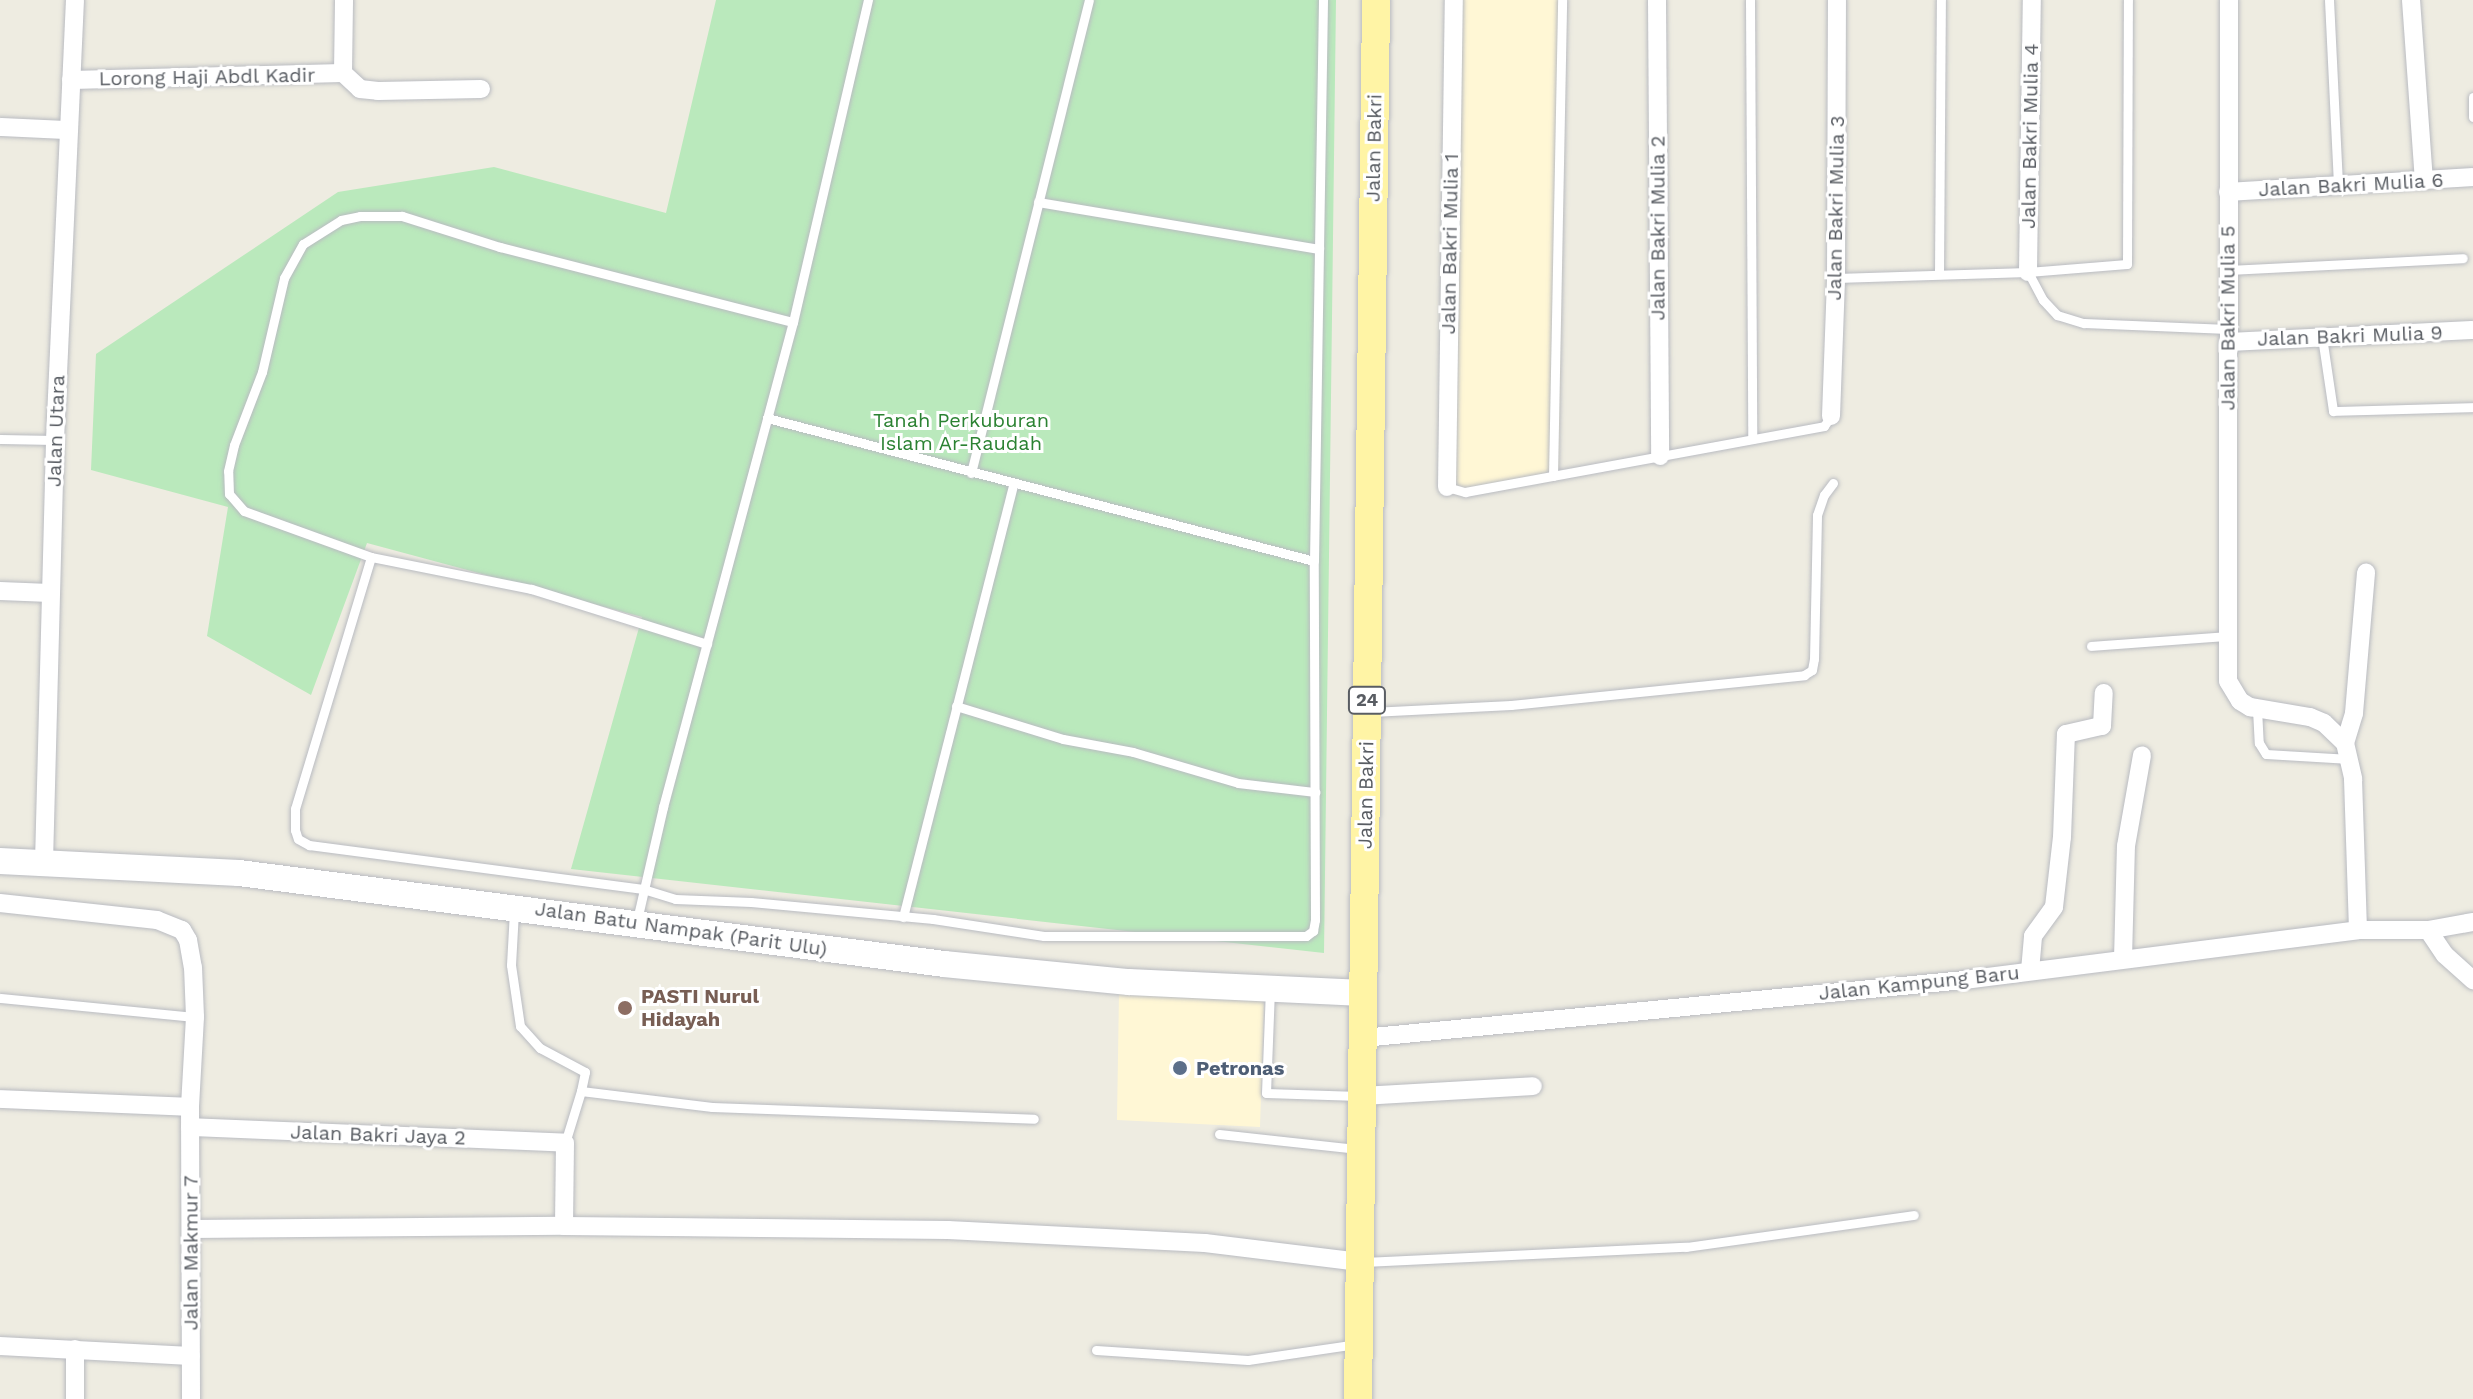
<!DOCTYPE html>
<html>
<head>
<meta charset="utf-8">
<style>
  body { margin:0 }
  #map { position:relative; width:2473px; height:1399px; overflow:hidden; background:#eeece1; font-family:"Work Sans",sans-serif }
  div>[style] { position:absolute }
  .commercial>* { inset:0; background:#fff7d5 }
  .green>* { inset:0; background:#bae9bc }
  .roads { filter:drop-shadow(0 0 2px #b9bbc1) drop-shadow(0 0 2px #b9bbc1) }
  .lane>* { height:9px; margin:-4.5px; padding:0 4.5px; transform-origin:4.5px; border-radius:4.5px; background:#fff }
  .street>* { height:18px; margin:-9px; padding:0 9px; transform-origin:9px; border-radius:9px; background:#fff }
  .secondary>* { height:26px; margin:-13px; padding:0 13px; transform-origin:13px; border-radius:13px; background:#fff }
  .primary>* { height:28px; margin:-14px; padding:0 14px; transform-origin:14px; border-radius:14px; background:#fff4a5 }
  .dots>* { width:22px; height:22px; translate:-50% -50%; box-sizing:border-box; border:4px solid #fff; border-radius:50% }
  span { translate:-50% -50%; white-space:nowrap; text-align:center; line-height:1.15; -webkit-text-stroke:6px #fff; paint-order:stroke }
  .shield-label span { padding:2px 6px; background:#fff; border:2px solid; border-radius:6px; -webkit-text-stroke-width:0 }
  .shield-label { font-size:18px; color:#595d63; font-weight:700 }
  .street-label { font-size:20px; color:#595d63 }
  .park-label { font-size:20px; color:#2b8232 }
  .education-label { font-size:20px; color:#785e54; font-weight:700 }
  .left { translate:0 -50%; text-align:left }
  .service-label { font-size:20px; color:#4e5e75; font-weight:700 }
</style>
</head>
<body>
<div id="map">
  <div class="commercial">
    <div style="clip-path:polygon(1446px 0,1567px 0,1559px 480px,1464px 497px,1438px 490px)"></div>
    <div style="clip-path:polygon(1119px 993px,1264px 1000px,1260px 1127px,1117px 1120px)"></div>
  </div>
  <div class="green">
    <div style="clip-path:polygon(716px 0,1336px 0,1324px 953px,571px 869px,642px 617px,367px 543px,311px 695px,207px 636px,228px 507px,91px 470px,96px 354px,338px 192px,494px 167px,666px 213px)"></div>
  </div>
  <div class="roads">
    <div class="lane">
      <div style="left:1750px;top:0;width:439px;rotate:89.7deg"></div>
      <div style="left:2329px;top:0;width:186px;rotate:87.2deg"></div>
      <div style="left:2473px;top:97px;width:20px;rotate:90deg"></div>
      <div style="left:1038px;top:202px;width:285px;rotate:9.5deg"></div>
      <div style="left:2228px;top:270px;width:235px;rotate:-2.9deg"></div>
      <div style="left:2028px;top:272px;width:32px;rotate:62deg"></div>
      <div style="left:2043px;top:300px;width:21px;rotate:47deg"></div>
      <div style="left:2057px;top:315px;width:28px;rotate:17deg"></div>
      <div style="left:2084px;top:323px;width:144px;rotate:2.4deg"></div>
      <div style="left:1939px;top:274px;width:274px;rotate:-89.6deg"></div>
      <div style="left:1836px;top:278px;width:192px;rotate:-1.8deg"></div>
      <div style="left:2028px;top:272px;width:99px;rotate:-4.6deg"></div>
      <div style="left:2127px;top:264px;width:264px;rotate:-89.8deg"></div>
      <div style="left:2322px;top:337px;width:75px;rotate:81.5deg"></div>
      <div style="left:2333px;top:411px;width:140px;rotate:-1.6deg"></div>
      <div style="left:767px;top:418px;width:565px;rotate:14.65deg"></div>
      <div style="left:0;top:439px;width:55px;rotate:1deg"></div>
      <div style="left:971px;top:473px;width:487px;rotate:-76deg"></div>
      <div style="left:1553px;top:476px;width:476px;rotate:-88.9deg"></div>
      <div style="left:1447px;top:487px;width:19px;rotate:16deg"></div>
      <div style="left:1465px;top:492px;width:365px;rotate:-10.4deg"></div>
      <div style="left:1824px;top:426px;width:12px;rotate:-55deg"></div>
      <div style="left:371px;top:557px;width:263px;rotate:106.8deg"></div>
      <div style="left:295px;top:809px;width:21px;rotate:90deg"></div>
      <div style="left:295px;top:830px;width:9px;rotate:72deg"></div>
      <div style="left:298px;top:839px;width:13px;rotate:29deg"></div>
      <div style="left:309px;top:845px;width:337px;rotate:7.5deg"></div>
      <div style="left:643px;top:889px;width:34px;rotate:17deg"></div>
      <div style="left:675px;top:899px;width:76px;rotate:2.3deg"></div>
      <div style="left:751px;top:902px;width:183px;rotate:5.3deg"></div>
      <div style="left:933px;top:919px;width:112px;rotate:8.7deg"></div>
      <div style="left:1044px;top:936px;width:262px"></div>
      <div style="left:1306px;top:936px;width:9px;rotate:-36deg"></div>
      <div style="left:1313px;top:931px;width:11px;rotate:-80deg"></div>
      <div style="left:1315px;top:920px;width:359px;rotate:-90.2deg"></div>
      <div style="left:1314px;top:561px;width:561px;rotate:-89.08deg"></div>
      <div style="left:707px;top:644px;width:184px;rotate:-162.6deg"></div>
      <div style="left:531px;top:589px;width:163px;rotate:-168.7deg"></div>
      <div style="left:371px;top:557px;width:135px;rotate:-160.1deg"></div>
      <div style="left:244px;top:511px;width:23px;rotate:-131deg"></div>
      <div style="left:229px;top:494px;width:23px;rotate:-92deg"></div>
      <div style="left:228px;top:471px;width:27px;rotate:-77deg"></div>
      <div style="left:234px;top:445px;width:78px;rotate:-69deg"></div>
      <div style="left:262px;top:372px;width:97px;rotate:-76.8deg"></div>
      <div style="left:284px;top:278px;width:39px;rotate:-61deg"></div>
      <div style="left:303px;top:244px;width:45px;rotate:-32.3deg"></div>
      <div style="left:341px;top:220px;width:19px;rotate:-12deg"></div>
      <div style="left:360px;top:216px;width:42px"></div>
      <div style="left:402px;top:216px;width:103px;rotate:17.6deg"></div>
      <div style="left:500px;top:247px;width:302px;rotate:14.4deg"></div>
      <div style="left:2091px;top:646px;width:137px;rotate:-4.2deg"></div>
      <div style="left:956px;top:706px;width:112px;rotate:17.1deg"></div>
      <div style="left:1063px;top:739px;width:71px;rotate:10.5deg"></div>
      <div style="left:1133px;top:752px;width:109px;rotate:16.4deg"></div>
      <div style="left:1238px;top:783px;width:78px;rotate:6.7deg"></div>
      <div style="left:2257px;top:709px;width:34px;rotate:87deg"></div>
      <div style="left:2259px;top:743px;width:13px;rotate:58deg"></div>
      <div style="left:2266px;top:754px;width:84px;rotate:3.4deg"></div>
      <div style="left:1371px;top:712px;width:140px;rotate:-2.9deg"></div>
      <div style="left:1511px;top:705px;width:295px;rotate:-5.8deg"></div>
      <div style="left:1804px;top:675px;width:9px;rotate:-32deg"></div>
      <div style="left:1812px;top:670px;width:11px;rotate:-80deg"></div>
      <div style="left:1814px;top:659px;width:144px;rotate:-88.8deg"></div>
      <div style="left:1817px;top:515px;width:21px;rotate:-71deg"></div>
      <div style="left:1824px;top:495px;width:15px;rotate:-53deg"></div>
      <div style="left:514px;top:911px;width:54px;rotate:93.2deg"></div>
      <div style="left:511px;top:965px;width:62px;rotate:81.6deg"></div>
      <div style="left:520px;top:1026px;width:30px;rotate:48deg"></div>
      <div style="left:540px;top:1048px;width:51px;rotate:28.1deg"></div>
      <div style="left:585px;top:1072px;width:19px;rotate:102deg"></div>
      <div style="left:903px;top:917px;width:447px;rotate:-75.7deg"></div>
      <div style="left:637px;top:920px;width:116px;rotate:-77deg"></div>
      <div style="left:663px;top:807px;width:502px;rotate:-75deg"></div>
      <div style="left:793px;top:322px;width:331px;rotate:-76.9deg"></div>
      <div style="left:1270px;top:989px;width:104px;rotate:92.2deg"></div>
      <div style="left:1266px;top:1093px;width:93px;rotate:1.8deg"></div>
      <div style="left:0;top:998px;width:196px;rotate:5.6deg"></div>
      <div style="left:1219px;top:1134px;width:140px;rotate:6.2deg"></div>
      <div style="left:565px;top:1143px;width:54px;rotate:-72.9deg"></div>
      <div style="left:581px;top:1091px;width:132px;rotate:7deg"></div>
      <div style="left:712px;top:1107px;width:322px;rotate:2.1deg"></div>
      <div style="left:1363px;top:1262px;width:323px;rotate:-2.7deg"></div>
      <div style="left:1686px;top:1247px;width:230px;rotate:-8deg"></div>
      <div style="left:1096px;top:1350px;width:152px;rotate:3.8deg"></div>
      <div style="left:1248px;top:1360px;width:109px;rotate:-8.4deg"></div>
    </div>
    <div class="street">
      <div style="left:1657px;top:0;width:456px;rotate:89.6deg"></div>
      <div style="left:2229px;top:0;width:681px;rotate:90.08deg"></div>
      <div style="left:2228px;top:681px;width:23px;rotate:59deg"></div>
      <div style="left:2240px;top:701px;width:12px;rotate:31deg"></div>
      <div style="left:2250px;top:707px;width:61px;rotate:9.5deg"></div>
      <div style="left:2310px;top:717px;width:15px;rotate:23deg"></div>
      <div style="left:2324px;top:723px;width:29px;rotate:44deg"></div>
      <div style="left:2345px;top:743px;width:37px;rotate:77deg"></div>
      <div style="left:2353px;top:779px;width:151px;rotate:88.1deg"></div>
      <div style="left:2411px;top:0;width:181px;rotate:85.9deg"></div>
      <div style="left:343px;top:73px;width:23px;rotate:43deg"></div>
      <div style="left:360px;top:89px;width:18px;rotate:6deg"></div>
      <div style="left:378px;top:91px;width:103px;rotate:-1.1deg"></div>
      <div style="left:343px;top:73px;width:73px;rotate:-89.2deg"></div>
      <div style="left:71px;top:80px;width:272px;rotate:-1.5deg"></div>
      <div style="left:0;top:127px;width:67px;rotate:2.6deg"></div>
      <div style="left:2228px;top:192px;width:245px;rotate:-3.5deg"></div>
      <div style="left:2028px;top:272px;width:272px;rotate:-89.2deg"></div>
      <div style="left:2228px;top:342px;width:245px;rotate:-2.8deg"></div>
      <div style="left:1831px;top:416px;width:138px;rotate:-87.9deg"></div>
      <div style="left:1836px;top:278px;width:278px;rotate:-89.8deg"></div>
      <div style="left:1447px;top:487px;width:487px;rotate:-89.2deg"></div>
      <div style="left:0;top:591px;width:50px;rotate:2.3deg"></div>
      <div style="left:2345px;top:743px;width:31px;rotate:-73deg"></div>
      <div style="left:2354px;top:713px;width:141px;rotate:-85.1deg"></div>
      <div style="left:44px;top:862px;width:422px;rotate:-88.5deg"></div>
      <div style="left:55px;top:440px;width:440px;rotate:-87.4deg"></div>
      <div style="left:0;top:903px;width:158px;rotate:6.2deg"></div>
      <div style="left:157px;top:920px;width:27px;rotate:22deg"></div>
      <div style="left:182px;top:930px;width:12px;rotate:59deg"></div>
      <div style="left:188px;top:940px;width:27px;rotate:80deg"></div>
      <div style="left:193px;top:967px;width:50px;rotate:87.7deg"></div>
      <div style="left:195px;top:1017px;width:90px;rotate:93.2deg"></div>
      <div style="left:190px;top:1107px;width:292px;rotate:89.8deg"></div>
      <div style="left:2428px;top:930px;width:30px;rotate:56deg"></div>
      <div style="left:2445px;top:955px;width:38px;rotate:42deg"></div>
      <div style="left:2123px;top:959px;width:113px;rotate:-88.5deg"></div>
      <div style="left:2126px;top:846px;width:92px;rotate:-80deg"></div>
      <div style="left:2030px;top:971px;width:35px;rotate:-85deg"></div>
      <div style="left:2033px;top:936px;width:36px;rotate:-54deg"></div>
      <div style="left:2054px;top:907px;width:70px;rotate:-83.5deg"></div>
      <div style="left:2062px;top:837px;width:103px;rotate:-87.8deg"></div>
      <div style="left:2066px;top:734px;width:37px;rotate:-13deg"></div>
      <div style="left:2102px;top:726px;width:33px;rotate:-87deg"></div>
      <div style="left:1363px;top:1038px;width:604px;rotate:-5.51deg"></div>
      <div style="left:1964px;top:980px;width:397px;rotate:-7.2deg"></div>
      <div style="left:2358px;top:930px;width:70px"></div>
      <div style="left:2428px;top:930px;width:46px;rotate:-10.1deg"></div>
      <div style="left:1362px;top:1096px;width:171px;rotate:-3.3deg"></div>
      <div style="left:0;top:1099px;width:190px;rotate:2.4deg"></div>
      <div style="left:190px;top:1127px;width:375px;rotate:2.4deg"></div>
      <div style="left:565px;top:1143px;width:83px;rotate:90.7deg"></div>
      <div style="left:191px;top:1229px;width:373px;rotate:-0.5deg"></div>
      <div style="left:564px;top:1226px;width:384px;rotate:0.6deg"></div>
      <div style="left:948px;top:1230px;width:257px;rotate:2.9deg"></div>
      <div style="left:1205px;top:1243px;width:156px;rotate:7deg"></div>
      <div style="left:0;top:1346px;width:191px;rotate:3deg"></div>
      <div style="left:75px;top:1399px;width:50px;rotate:-90deg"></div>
    </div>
    <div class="secondary">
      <div style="left:0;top:861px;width:239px;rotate:2.9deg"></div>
      <div style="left:239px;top:873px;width:711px;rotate:7.35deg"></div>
      <div style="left:944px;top:964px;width:186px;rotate:5.6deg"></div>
      <div style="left:1129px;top:982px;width:234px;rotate:2.7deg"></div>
    </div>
    <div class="primary">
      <div style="left:1358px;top:1399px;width:1399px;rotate:-89.26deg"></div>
    </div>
  </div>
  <div class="dots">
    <div style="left:625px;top:1008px;background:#8d6e63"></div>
    <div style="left:1180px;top:1068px;background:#5c6f8a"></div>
  </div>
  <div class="shield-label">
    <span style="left:1367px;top:700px">24</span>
  </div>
  <div class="street-label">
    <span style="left:207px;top:77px;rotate:-1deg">Lorong Haji Abdl Kadir</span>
    <span style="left:2030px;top:136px;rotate:-89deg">Jalan Bakri Mulia 4</span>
    <span style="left:1374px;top:148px;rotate:-89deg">Jalan Bakri</span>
    <span style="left:2351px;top:185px;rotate:-3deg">Jalan Bakri Mulia 6</span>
    <span style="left:1836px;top:208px;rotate:-89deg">Jalan Bakri Mulia 3</span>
    <span style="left:1658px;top:228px;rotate:-90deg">Jalan Bakri Mulia 2</span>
    <span style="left:1450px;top:244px;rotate:-89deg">Jalan Bakri Mulia 1</span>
    <span style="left:2228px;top:318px;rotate:-90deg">Jalan Bakri Mulia 5</span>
    <span style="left:2350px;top:336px;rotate:-2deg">Jalan Bakri Mulia 9</span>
    <span style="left:56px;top:431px;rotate:-88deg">Jalan Utara</span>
    <span style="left:1366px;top:795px;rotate:-89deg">Jalan Bakri</span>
    <span style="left:681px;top:929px;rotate:8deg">Jalan Batu Nampak (Parit Ulu)</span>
    <span style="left:1919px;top:983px;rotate:-6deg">Jalan Kampung Baru</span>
    <span style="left:378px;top:1135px;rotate:2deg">Jalan Bakri Jaya 2</span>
    <span style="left:191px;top:1253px;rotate:-90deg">Jalan Makmur 7</span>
  </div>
  <div class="park-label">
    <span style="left:961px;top:432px">Tanah Perkuburan<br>Islam Ar-Raudah</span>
  </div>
  <div class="education-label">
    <span class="left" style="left:641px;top:1008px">PASTI Nurul<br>Hidayah</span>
  </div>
  <div class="service-label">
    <span class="left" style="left:1196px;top:1068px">Petronas</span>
  </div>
</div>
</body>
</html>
